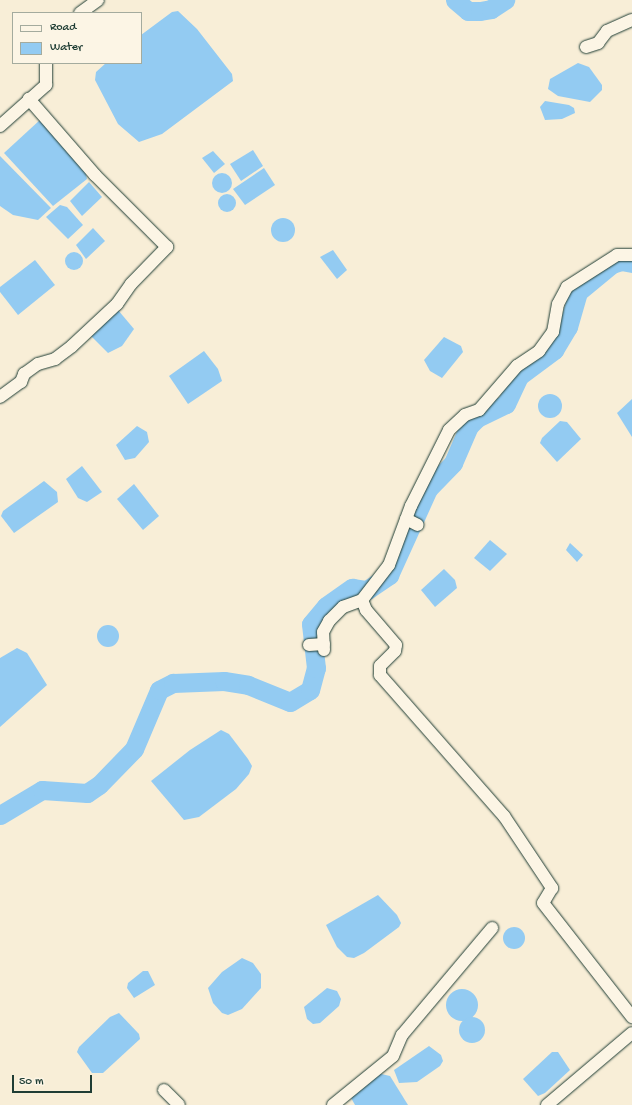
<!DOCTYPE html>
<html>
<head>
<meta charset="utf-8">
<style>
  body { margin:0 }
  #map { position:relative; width:632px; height:1105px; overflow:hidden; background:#f8eed7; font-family:"Gochi Hand",sans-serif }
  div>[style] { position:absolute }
  .water>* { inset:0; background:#93cbf2 }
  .round { border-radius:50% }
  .river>* { height:19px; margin:-9.5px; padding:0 9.5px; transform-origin:9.5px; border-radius:9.5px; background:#93cbf2 }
  .roads { filter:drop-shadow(0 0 1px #1f3d34) drop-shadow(0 0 1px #1f3d34) }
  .minor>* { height:12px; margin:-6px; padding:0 6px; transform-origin:6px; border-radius:6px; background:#fcf5e5 }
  span { translate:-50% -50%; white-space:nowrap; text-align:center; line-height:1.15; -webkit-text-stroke:4px #fcf5e5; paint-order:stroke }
  .legend { position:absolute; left:12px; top:12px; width:130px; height:52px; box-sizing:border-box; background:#fcf5e5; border:1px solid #a4ab9e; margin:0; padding:5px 7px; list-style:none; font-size:12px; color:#1f3d34 }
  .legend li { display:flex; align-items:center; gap:8px; height:20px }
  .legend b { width:20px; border:1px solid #a4ab9e }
  .scale { position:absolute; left:12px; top:1075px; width:80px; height:18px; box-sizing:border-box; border:2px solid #1f3d34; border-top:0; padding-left:5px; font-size:12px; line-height:14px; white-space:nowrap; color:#1f3d34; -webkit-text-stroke:3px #fcf5e5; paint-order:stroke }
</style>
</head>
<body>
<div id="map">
  <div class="water">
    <div style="clip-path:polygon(178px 11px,197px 29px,232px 74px,233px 81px,162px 134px,139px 142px,118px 124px,95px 80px,96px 72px,106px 63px,141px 63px,141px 35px,172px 12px)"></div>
    <div style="clip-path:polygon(578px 63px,589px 67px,602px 85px,602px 90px,590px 102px,558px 96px,548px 89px,550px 79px)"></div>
    <div style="clip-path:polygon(545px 101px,569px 105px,574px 108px,575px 113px,562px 119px,545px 120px,540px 107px)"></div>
    <div style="clip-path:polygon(41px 119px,85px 170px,87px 179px,53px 206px,4px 153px)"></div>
    <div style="clip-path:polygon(253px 150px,263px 166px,241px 181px,230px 164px)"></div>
    <div style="clip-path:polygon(213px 151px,225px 164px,214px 173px,202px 158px)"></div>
    <div style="clip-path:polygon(0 156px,51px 208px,38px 220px,13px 215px,0 206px)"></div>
    <div style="clip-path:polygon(264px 168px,275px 185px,245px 205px,233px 189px)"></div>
    <div class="round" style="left:212px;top:173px;width:20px;height:20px"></div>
    <div style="clip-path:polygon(89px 182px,102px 197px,82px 216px,70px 201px)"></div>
    <div class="round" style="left:218px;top:194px;width:18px;height:18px"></div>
    <div style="clip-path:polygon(60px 205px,67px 207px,83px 225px,68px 239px,46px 217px)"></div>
    <div class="round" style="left:271px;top:218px;width:24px;height:24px"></div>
    <div style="clip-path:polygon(93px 228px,105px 241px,86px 259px,76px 245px)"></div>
    <div style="clip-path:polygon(333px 250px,347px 270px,337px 279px,320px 257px)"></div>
    <div class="round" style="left:65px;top:252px;width:18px;height:18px"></div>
    <div style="clip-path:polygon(35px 260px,55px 285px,18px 315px,0 292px,0 287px)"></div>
    <div style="clip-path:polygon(118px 310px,134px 329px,122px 346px,108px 353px,91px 336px)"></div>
    <div style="clip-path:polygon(444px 337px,461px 346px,463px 352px,442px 378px,430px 371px,424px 360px)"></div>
    <div style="clip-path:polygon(204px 351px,218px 369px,222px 381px,188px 404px,169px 376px)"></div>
    <div class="round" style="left:538px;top:394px;width:24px;height:24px"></div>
    <div style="clip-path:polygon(632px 399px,632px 437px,617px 413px)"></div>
    <div style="clip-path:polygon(560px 421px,567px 422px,581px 439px,557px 462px,540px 443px,542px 438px)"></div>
    <div style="clip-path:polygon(137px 426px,147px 432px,149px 442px,135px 458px,125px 460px,116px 445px)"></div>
    <div style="clip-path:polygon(82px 466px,102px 492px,87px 502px,78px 498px,66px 479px)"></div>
    <div style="clip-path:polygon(44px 481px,57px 492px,58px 502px,14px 533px,1px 516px,3px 511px)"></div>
    <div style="clip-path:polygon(134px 484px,159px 516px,143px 530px,117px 499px)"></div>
    <div style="clip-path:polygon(490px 540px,507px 554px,490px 571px,474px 558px)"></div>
    <div style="clip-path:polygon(570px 543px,583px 555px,577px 562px,566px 550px)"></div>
    <div style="clip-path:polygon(444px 569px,455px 580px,457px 588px,435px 607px,421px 590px)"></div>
    <div class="round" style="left:97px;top:625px;width:22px;height:22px"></div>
    <div style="clip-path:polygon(17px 648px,27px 653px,47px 685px,0 727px,0 658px)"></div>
    <div style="clip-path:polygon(221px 730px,229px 734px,248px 759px,252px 766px,249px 774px,236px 789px,199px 817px,184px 820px,151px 781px,190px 750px)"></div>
    <div style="clip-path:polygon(378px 895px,397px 915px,401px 923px,399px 927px,364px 953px,354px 958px,347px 957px,337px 947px,326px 925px)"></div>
    <div class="round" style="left:503px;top:927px;width:22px;height:22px"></div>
    <div style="clip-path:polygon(242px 958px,253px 963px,261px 974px,261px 988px,242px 1009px,228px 1015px,222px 1013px,213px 1003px,208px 988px,222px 972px)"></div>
    <div style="clip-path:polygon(143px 971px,148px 971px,155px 985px,134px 998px,127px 988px,128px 983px)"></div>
    <div style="clip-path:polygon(327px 988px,337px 991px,341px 999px,339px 1006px,320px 1023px,313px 1024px,307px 1019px,304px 1007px)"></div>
    <div class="round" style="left:446px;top:989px;width:32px;height:32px"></div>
    <div style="clip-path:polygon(119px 1013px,139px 1034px,140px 1039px,103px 1073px,92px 1073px,77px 1052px,79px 1047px,110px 1017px)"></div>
    <div class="round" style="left:459px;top:1017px;width:26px;height:26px"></div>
    <div style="clip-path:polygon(429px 1046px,441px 1055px,443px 1061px,440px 1066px,417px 1082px,399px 1083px,394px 1070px)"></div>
    <div style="clip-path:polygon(552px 1052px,558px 1052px,570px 1070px,545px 1093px,538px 1096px,523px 1079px)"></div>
    <div style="clip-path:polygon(377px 1073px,390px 1076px,408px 1105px,355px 1105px,350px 1096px)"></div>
  </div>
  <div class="river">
    <div style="left:455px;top:0;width:17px;rotate:40deg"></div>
    <div style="left:468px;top:11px;width:12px"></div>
    <div style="left:480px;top:11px;width:11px;rotate:-10deg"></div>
    <div style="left:491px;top:9px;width:17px;rotate:-33deg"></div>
    <div style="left:0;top:815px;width:49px;rotate:-30.8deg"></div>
    <div style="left:42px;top:790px;width:45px;rotate:3.8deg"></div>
    <div style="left:87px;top:793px;width:14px;rotate:-34deg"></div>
    <div style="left:99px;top:785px;width:50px;rotate:-45.8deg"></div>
    <div style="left:134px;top:749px;width:64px;rotate:-67deg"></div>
    <div style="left:159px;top:690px;width:16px;rotate:-27deg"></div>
    <div style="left:173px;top:683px;width:51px;rotate:-2.2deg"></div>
    <div style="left:224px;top:681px;width:24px;rotate:9deg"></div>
    <div style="left:248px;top:685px;width:45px;rotate:22deg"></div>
    <div style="left:290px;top:702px;width:23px;rotate:-31deg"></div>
    <div style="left:310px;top:690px;width:23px;rotate:-75deg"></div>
    <div style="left:316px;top:668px;width:44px;rotate:-96.5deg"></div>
    <div style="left:311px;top:624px;width:23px;rotate:-50deg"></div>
    <div style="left:326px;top:606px;width:32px;rotate:-35deg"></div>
    <div style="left:352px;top:588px;width:15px;rotate:8deg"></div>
    <div style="left:367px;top:590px;width:27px;rotate:-34deg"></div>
    <div style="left:389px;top:575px;width:94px;rotate:-65.6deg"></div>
    <div style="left:428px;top:489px;width:36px;rotate:-46deg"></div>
    <div style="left:453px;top:463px;width:40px;rotate:-66.6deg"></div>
    <div style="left:469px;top:426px;width:11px;rotate:-45deg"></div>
    <div style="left:477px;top:418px;width:32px;rotate:-26deg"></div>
    <div style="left:506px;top:404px;width:31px;rotate:-65deg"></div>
    <div style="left:519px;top:376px;width:44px;rotate:-36.6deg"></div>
    <div style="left:554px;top:350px;width:27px;rotate:-59deg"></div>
    <div style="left:568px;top:327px;width:36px;rotate:-74deg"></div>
    <div style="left:578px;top:292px;width:44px;rotate:-39.5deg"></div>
    <div style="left:612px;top:264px;width:9px;rotate:-18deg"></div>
    <div style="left:621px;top:261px;width:11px;rotate:10deg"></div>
  </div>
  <div class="roads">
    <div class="minor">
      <div style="left:80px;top:13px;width:22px;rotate:-36deg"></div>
      <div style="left:586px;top:47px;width:13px;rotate:-18deg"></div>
      <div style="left:598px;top:43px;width:15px;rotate:-53deg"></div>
      <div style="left:607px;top:31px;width:27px;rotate:-24deg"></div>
      <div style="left:0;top:126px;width:62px;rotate:-41.7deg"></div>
      <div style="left:46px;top:85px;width:22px;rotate:-90deg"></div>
      <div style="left:0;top:397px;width:26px;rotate:-36deg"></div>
      <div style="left:21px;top:382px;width:9px;rotate:-69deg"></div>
      <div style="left:24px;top:374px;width:17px;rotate:-36deg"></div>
      <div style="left:38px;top:364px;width:18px;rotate:-16deg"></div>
      <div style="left:55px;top:359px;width:21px;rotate:-37deg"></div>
      <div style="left:72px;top:346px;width:62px;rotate:-43deg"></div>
      <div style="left:117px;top:304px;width:24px;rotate:-55deg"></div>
      <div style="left:131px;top:284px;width:52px;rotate:-45.8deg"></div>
      <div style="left:167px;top:247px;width:102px;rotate:-135deg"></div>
      <div style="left:95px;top:175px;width:101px;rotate:-131deg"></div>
      <div style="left:406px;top:519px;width:13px;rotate:27deg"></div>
      <div style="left:362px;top:600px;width:11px;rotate:68deg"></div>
      <div style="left:366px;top:610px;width:46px;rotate:49.4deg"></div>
      <div style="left:396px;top:645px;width:6px;rotate:99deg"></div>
      <div style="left:395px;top:651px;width:21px;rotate:135deg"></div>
      <div style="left:380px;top:666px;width:9px;rotate:90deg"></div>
      <div style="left:380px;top:675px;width:188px;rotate:48.7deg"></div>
      <div style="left:504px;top:816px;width:87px;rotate:56.3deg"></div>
      <div style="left:552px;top:888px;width:17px;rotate:121deg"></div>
      <div style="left:543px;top:903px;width:145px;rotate:52deg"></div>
      <div style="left:362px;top:600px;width:44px;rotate:-52.4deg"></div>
      <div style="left:389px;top:565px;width:63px;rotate:-69.6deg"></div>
      <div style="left:411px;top:506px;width:85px;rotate:-63.4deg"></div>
      <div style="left:449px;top:430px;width:22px;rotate:-43deg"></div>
      <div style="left:465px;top:415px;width:15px;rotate:-20deg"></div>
      <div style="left:479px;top:410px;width:58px;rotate:-49.2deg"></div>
      <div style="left:517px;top:366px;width:27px;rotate:-34deg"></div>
      <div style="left:539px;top:351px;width:24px;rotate:-54deg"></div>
      <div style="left:553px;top:332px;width:28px;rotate:-80deg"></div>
      <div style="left:558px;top:304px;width:19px;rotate:-62deg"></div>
      <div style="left:567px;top:287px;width:59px;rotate:-32.6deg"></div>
      <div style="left:617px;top:255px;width:15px"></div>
      <div style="left:309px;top:645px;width:15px;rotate:-4deg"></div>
      <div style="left:324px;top:650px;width:18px;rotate:-93deg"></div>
      <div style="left:323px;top:632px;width:13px;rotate:-61deg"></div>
      <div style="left:329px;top:621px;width:20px;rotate:-45deg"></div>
      <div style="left:343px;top:607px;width:20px;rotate:-20deg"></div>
      <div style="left:164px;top:1090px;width:21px;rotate:45deg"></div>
      <div style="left:333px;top:1105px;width:77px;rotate:-39.2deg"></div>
      <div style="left:393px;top:1056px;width:23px;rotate:-67deg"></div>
      <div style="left:402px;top:1035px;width:140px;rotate:-49.9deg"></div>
      <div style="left:547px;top:1105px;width:111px;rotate:-40.3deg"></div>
    </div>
  </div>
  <ul class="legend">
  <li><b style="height:5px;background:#fcf5e5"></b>Road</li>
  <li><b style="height:11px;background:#93cbf2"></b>Water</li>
  </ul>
  <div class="scale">50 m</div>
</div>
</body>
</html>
